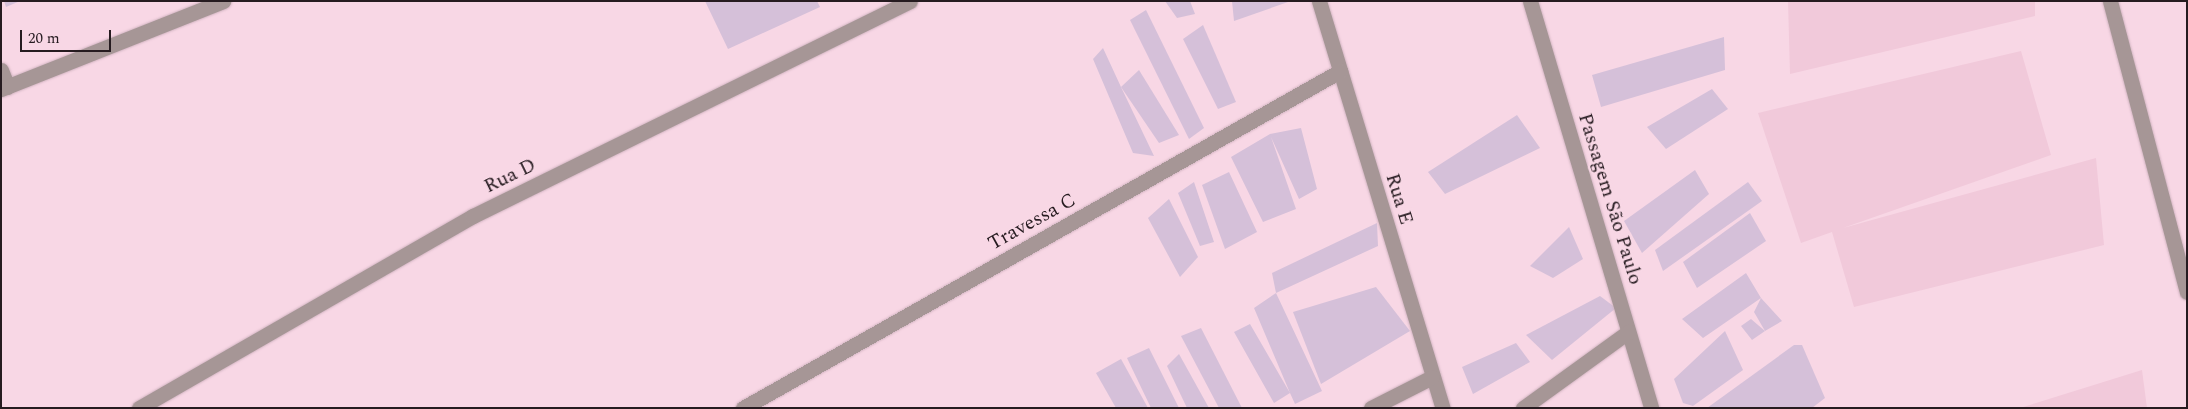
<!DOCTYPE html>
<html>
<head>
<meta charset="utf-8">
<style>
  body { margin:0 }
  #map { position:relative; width:2188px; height:409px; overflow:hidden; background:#f8d7e5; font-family:Spectral,serif }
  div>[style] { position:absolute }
  .built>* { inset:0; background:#f1c9da }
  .building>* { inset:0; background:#d5c0d9 }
  .roads { filter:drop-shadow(0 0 1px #d2b5c2) drop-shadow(0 0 1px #d2b5c2) }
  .minor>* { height:15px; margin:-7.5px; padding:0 7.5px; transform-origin:7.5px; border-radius:7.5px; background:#a69696 }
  span { translate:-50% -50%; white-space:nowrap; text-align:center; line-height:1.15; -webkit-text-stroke:4.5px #f8d7e5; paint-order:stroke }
  .street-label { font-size:20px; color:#261b20 }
  .frame { position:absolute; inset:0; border:2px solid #261b20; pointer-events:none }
  .scale { position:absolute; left:20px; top:30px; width:91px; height:22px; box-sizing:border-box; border:2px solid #261b20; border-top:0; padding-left:6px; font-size:15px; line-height:18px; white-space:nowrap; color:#261b20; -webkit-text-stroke:4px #f8d7e5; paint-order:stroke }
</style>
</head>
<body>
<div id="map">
  <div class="built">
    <div style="clip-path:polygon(1788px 1px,2035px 1px,2035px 16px,1790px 74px)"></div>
    <div style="clip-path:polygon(2021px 51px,2051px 155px,1843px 228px,2096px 158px,2104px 245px,1854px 307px,1832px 232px,1801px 243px,1758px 113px)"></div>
    <div style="clip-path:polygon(2142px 370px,2147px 408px,2020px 408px)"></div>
  </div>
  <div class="building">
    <div style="clip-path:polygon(4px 1px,20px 1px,6px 7px)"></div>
    <div style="clip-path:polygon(705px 1px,817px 1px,820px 7px,728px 49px)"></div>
    <div style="clip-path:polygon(1165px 1px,1190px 1px,1195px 14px,1177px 18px)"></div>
    <div style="clip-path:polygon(1232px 1px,1288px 1px,1288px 2px,1234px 21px)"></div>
    <div style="clip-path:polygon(1146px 10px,1204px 128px,1189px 139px,1130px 20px)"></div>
    <div style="clip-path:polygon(1203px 25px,1236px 102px,1218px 109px,1183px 39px)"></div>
    <div style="clip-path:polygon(1724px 37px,1725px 70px,1601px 107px,1592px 75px)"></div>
    <div style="clip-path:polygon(1103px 48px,1121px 87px,1154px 156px,1133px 153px,1093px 59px)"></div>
    <div style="clip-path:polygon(1139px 70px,1179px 135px,1159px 143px,1121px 87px)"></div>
    <div style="clip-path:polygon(1712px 89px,1728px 109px,1666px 149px,1647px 127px)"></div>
    <div style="clip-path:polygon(1517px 115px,1540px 148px,1445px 194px,1428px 172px)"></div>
    <div style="clip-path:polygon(1301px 128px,1317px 189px,1299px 199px,1271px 137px,1296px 209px,1263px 222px,1231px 157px,1270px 134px)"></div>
    <div style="clip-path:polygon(1695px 170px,1709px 194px,1642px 253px,1624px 221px)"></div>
    <div style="clip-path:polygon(1229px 172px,1257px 232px,1225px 249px,1202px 185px)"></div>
    <div style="clip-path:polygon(1194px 182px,1214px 242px,1200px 246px,1178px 193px)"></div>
    <div style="clip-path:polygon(1748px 182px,1762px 201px,1663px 271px,1655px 250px)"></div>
    <div style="clip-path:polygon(1169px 199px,1198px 257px,1180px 277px,1148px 218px)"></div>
    <div style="clip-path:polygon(1750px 213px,1766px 241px,1697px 288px,1683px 262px)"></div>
    <div style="clip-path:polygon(1377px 223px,1378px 246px,1276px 293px,1322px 391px,1295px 404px,1290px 393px,1274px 403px,1234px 332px,1250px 324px,1290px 393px,1254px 308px,1276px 293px,1272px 273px)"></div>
    <div style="clip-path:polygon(1569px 227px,1583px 259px,1553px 278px,1530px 266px)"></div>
    <div style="clip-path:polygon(1746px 273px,1761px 298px,1782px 321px,1765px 331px,1754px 312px,1761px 298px,1703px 338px,1682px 319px)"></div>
    <div style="clip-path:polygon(1376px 287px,1410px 331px,1321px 384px,1293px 312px)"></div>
    <div style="clip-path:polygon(1600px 296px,1616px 308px,1552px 360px,1526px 335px)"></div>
    <div style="clip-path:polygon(1751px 319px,1765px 331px,1752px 340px,1741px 326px)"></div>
    <div style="clip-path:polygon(1201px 328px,1242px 408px,1219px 408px,1181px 336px)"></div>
    <div style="clip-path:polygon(1725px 331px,1743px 370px,1693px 406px,1683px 403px,1674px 379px)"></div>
    <div style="clip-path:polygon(1516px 343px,1530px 362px,1473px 394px,1462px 367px)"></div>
    <div style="clip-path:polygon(1794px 345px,1802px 345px,1825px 398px,1812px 408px,1707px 408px)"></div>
    <div style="clip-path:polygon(1149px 348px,1179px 408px,1151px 408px,1127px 358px)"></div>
    <div style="clip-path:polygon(1179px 354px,1209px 408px,1187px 408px,1167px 366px)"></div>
    <div style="clip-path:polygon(1121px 359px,1148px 408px,1116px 408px,1096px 373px)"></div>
  </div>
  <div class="roads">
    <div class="minor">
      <div style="left:1319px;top:1px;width:425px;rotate:73.1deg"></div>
      <div style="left:1530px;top:1px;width:425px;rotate:73.4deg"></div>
      <div style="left:2110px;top:1px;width:301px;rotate:75.2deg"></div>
      <div style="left:1px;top:70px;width:18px;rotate:68deg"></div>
      <div style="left:1px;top:89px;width:239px;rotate:-21.6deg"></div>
      <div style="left:139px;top:408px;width:385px;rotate:-29.9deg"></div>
      <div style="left:473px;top:216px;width:487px;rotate:-26.2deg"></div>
      <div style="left:743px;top:408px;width:686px;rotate:-29.44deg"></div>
      <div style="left:1371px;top:408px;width:68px;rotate:-26.9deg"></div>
      <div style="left:1523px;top:408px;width:130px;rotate:-35.9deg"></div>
    </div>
  </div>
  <div class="street-label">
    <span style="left:510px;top:176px;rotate:-26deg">Rua D</span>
    <span style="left:1399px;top:199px;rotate:73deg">Rua E</span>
    <span style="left:1610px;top:199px;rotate:73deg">Passagem São Paulo</span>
    <span style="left:1032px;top:222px;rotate:-29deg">Travessa C</span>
  </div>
  <div class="frame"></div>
  <div class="scale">20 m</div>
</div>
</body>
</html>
